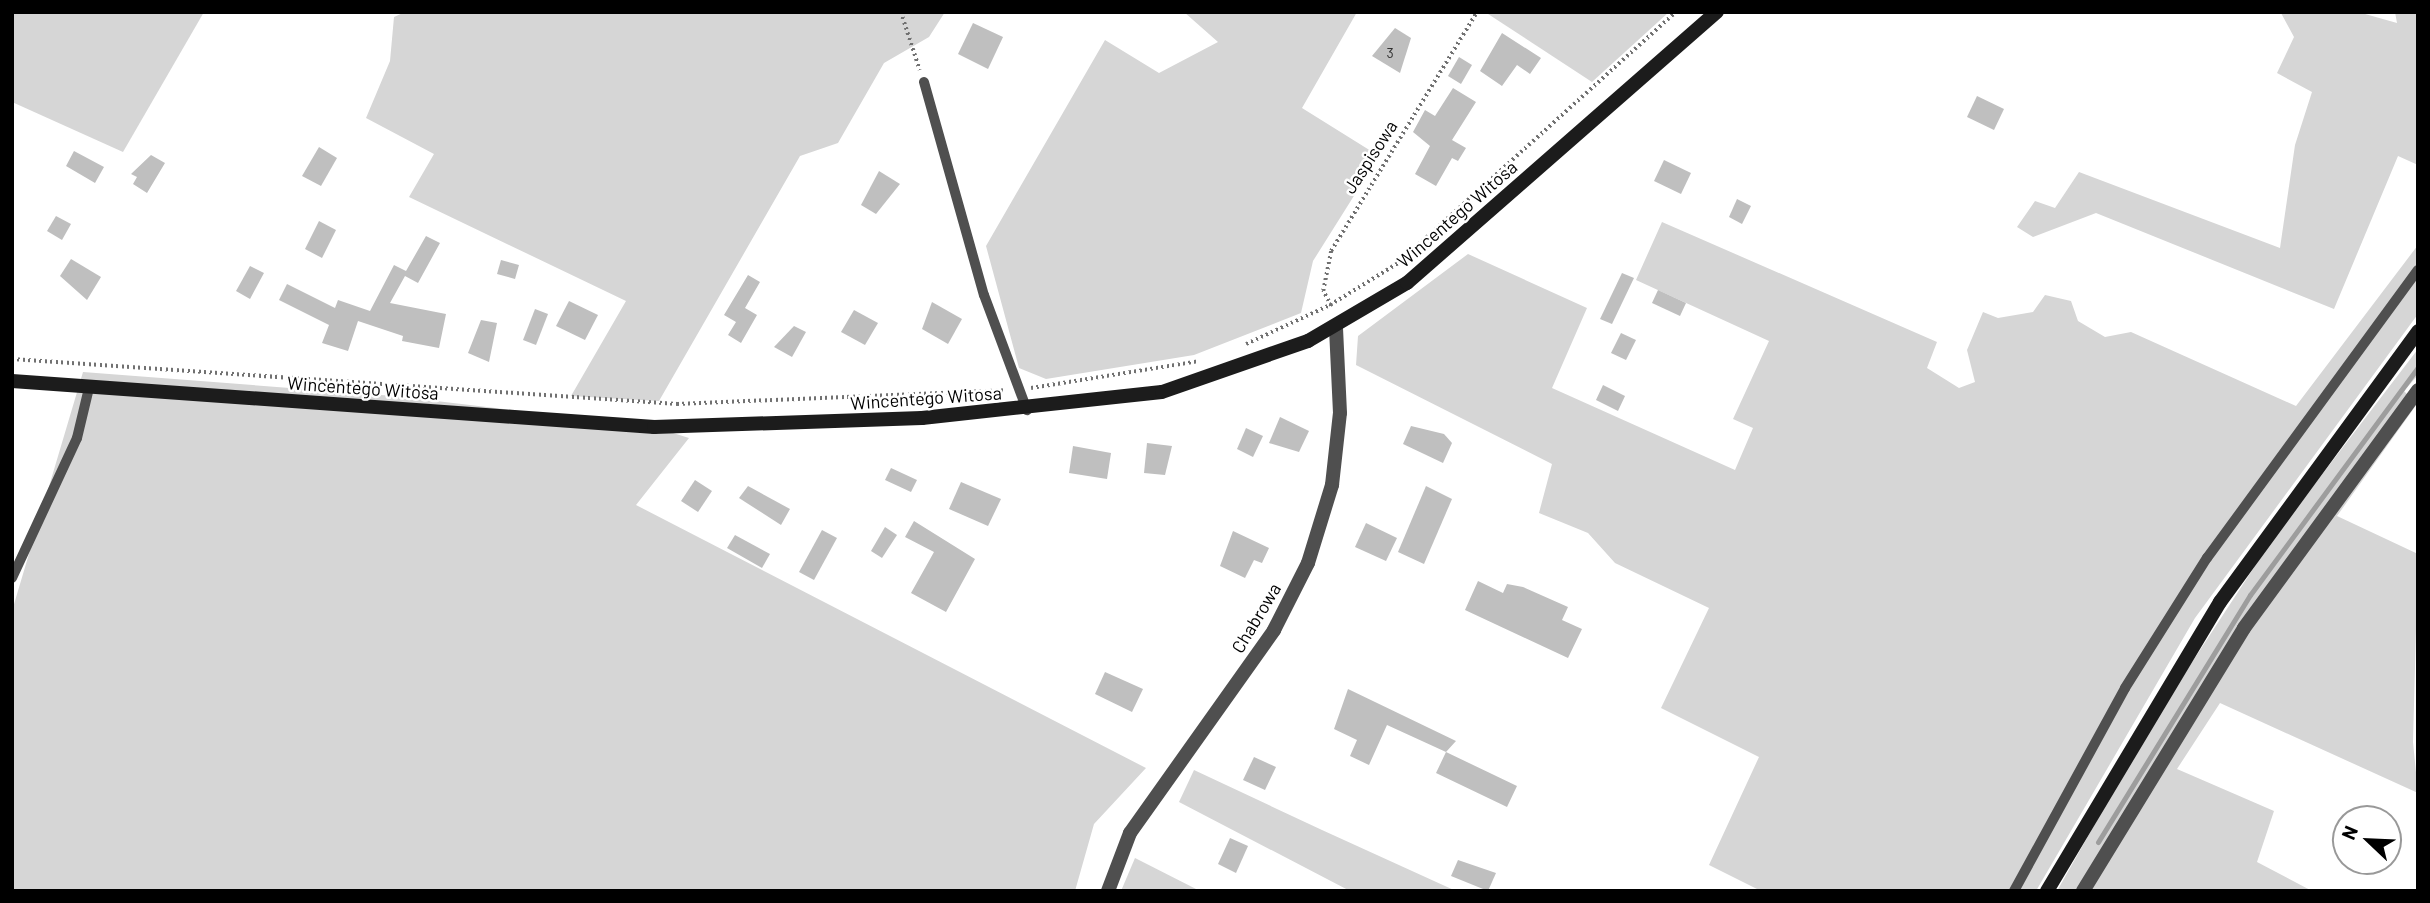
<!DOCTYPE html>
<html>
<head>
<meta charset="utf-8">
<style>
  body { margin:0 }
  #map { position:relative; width:2430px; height:903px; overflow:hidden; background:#fff; font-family:Barlow,sans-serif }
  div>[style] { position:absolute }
  .green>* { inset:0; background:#d6d6d6 }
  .stream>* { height:5px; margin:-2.5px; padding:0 2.5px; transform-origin:2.5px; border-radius:2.5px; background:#9d9d9d }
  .building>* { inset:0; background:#bfbfbf }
  .path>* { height:3.5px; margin-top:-1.75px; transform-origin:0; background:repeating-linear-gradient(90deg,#717171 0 2px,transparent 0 5.5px) }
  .lane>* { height:10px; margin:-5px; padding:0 5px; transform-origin:5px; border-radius:5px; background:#4f4f4f }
  .street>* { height:14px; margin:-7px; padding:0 7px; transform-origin:7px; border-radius:7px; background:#4f4f4f }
  .secondary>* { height:14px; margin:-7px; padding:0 7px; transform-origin:7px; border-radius:7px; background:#1c1c1c }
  span { translate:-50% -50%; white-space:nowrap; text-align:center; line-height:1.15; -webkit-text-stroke:5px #fff; paint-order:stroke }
  .number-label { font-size:14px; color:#303030 }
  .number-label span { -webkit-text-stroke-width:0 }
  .street-label { font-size:18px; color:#000 }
  .frame { position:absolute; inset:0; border:14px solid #000; pointer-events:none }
  .north { position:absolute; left:2332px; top:805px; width:70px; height:70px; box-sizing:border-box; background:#fff; border:2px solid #999; border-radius:50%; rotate:293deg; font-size:19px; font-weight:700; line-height:28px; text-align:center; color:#000 }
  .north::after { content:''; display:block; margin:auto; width:24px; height:32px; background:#000; clip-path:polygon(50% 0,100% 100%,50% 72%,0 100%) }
</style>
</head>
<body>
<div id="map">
  <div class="green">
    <div style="clip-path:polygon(12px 12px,204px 12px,123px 152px,12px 102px)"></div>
    <div style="clip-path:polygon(405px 12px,945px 12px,929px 37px,884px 63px,838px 143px,800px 156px,659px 401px,571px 396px,626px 301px,409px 197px,434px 154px,366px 118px,390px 61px,394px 17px)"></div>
    <div style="clip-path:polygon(1184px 12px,1357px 12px,1302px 108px,1379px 156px,1313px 261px,1301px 313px,1194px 355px,1046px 379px,1019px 368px,986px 246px,1105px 40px,1159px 73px,1218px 42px)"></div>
    <div style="clip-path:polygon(1485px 12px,1669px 12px,1592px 82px)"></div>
    <div style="clip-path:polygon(2358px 12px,2397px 23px,2395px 12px,2418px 12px,2418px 165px,2398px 156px,2334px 309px,2096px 213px,2033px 237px,2017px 227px,2035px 201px,2055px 208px,2079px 172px,2280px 248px,2295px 145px,2312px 92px,2277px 73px,2294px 37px,2281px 13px)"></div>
    <div style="clip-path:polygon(1662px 222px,1937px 342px,1927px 368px,1959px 388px,1975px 382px,1967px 350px,1983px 312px,1998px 318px,2033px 312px,2045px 295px,2071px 301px,2078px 321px,2105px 337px,2131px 332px,2296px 406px,2418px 245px,2418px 314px,2195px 618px,2036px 891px,1761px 891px,1709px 865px,1759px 757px,1661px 708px,1709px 608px,1615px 563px,1588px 533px,1539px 513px,1552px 464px,1356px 365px,1358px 336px,1468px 254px,1587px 308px,1552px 388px,1735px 470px,1753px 428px,1733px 419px,1769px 341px,1636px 280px)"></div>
    <div style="clip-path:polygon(2418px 349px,2418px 375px,2404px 391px,2417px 404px,2337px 516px,2418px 554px,2413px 742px,2418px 793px,2220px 703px,2177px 769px,2274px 811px,2257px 862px,2312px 891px,2057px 891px,2151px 725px,2272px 540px)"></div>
    <div style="clip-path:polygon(83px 372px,394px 396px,654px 427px,689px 438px,636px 505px,1146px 768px,1094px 824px,1075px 891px,12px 891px,12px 611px)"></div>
    <div style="clip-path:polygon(1194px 770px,1322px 830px,1456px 891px,1350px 891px,1179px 802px)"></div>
    <div style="clip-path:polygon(1135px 858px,1200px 891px,1121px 891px)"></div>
  </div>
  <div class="stream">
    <div style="left:2098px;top:842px;width:290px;rotate:-58.4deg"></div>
    <div style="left:2250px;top:595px;width:283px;rotate:-53.6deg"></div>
  </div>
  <div class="building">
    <div style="clip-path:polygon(973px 23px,1003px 37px,988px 69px,958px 54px)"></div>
    <div style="clip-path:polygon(1395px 28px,1411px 38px,1400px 73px,1372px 56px)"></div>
    <div style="clip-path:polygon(1502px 33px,1541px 58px,1530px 74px,1517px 65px,1502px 86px,1480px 71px)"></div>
    <div style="clip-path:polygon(1459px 57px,1472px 65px,1461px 84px,1448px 76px)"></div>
    <div style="clip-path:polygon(1453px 88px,1476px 102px,1452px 140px,1466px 148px,1458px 161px,1452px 158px,1436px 186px,1415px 174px,1430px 146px,1413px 132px,1425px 110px,1435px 116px)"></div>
    <div style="clip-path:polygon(1977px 96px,2004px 109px,1994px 130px,1967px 117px)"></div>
    <div style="clip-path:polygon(319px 147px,337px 158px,321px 186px,302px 176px)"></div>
    <div style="clip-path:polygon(74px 151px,104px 167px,95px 183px,66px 166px)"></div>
    <div style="clip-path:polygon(151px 155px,165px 163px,147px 193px,133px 184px,137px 177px,131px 174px)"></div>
    <div style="clip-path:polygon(1664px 160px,1691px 173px,1681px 194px,1654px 181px)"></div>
    <div style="clip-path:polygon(879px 171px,900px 184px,876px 214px,861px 205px)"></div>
    <div style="clip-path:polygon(1737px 199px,1751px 206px,1742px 224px,1729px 217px)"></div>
    <div style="clip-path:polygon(56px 216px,71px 224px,62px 240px,47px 231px)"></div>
    <div style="clip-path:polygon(319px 221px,336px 230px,322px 258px,305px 249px)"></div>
    <div style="clip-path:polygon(426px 236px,440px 243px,418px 283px,405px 276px,390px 303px,446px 314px,439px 348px,402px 341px,403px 336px,358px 321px,348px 351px,322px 343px,329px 325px,279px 300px,287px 284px,335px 308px,338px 300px,370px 311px,394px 265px,406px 271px)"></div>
    <div style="clip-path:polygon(71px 259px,101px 277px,87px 300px,60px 276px)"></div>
    <div style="clip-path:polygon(501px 260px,519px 265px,515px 279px,497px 274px)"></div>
    <div style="clip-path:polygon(250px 266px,264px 273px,250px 299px,236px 291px)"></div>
    <div style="clip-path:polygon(1622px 273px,1634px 278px,1612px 324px,1600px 319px)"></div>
    <div style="clip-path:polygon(748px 275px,760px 282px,745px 308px,757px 315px,741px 343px,728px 335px,736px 322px,724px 315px)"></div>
    <div style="clip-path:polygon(1658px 290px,1686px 303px,1680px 316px,1652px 303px)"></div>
    <div style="clip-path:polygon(569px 301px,598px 315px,585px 340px,556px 326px)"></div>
    <div style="clip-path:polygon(932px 302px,962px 319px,948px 344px,922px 329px)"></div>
    <div style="clip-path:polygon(535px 309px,548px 314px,536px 345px,523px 340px)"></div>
    <div style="clip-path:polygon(854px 310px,878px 323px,865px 345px,841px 332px)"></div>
    <div style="clip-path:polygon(481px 320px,497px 323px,489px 362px,468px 353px)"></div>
    <div style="clip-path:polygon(794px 326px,806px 332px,792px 357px,774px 347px)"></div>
    <div style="clip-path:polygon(1621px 333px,1636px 340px,1626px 360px,1611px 353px)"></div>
    <div style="clip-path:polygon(1603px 385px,1625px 396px,1618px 411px,1596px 400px)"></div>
    <div style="clip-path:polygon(1280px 417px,1309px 431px,1299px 452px,1269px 443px)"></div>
    <div style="clip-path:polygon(1411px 426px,1444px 434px,1452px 443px,1443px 463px,1403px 444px)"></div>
    <div style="clip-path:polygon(1246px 428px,1263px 436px,1253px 457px,1237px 449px)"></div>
    <div style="clip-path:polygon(1147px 443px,1172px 446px,1165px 475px,1144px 473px)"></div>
    <div style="clip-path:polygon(1073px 446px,1111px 453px,1107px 479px,1069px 473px)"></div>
    <div style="clip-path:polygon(891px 468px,917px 480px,911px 492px,885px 480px)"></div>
    <div style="clip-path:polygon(695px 480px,712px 491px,698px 512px,681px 501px)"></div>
    <div style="clip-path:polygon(961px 482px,1001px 499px,988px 526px,949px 509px)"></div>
    <div style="clip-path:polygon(748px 486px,790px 509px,781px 525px,739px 498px)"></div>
    <div style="clip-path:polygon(1426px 486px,1452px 499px,1424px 564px,1398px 552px)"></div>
    <div style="clip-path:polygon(914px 521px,975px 559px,946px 612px,911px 593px,934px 552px,905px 537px)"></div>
    <div style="clip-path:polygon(1366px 523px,1397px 538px,1386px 561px,1355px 547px)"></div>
    <div style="clip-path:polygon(885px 527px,897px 535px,882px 558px,871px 551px)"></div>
    <div style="clip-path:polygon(822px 530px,837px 538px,814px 580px,799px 572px)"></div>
    <div style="clip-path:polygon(1233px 531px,1269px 548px,1262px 563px,1254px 560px,1245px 578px,1220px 566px)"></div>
    <div style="clip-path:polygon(735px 535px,770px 554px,762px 568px,727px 548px)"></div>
    <div style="clip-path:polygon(1478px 581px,1503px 593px,1507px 584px,1523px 587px,1568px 607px,1562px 620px,1582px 629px,1568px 658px,1465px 610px)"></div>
    <div style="clip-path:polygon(1105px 672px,1143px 689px,1132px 712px,1095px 694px)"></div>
    <div style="clip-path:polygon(1348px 689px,1456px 741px,1446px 752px,1517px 786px,1507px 807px,1436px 773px,1446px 752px,1387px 725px,1369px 765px,1350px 756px,1357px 740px,1334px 729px)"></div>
    <div style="clip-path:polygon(1254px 757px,1276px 767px,1265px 790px,1243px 780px)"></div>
    <div style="clip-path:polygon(1230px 838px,1248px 846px,1236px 873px,1218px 864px)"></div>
    <div style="clip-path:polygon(1458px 860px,1496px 873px,1488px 891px,1451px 876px)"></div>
  </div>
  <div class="path">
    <div style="left:901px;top:12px;width:61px;rotate:71.9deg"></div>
    <div style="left:1331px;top:306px;width:17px;rotate:-118deg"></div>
    <div style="left:1323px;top:291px;width:41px;rotate:-78.7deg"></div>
    <div style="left:1331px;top:251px;width:280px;rotate:-58.6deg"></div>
    <div style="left:1246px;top:344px;width:93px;rotate:-24.9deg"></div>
    <div style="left:1330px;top:305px;width:80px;rotate:-31.7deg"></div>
    <div style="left:1398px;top:263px;width:375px;rotate:-42.1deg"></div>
    <div style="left:12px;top:359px;width:667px;rotate:3.87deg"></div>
    <div style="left:677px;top:404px;width:329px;rotate:-2.4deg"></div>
    <div style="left:1031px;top:388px;width:170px;rotate:-9.1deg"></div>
  </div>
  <div class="lane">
    <div style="left:924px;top:82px;width:221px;rotate:74.3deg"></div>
    <div style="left:984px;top:295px;width:123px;rotate:69.5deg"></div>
    <div style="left:12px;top:578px;width:154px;rotate:-65.1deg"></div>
    <div style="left:77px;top:438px;width:51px;rotate:-76.5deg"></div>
    <div style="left:2014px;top:891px;width:231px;rotate:-61.3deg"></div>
    <div style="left:2125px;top:688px;width:154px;rotate:-57.8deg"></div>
    <div style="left:2207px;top:558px;width:357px;rotate:-53.8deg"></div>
  </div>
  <div class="street">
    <div style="left:1108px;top:891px;width:62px;rotate:-69.2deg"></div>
    <div style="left:1130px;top:833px;width:249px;rotate:-54.6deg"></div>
    <div style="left:1274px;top:630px;width:75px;rotate:-63.1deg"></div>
    <div style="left:1308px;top:563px;width:82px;rotate:-72.9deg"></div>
    <div style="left:1332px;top:485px;width:72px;rotate:-83.7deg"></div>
    <div style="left:1340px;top:413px;width:85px;rotate:-92.7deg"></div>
    <div style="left:2083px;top:891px;width:308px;rotate:-58.5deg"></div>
    <div style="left:2244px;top:628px;width:295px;rotate:-53.8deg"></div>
  </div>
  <div class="secondary">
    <div style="left:12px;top:381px;width:644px;rotate:4.1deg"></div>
    <div style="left:654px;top:427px;width:268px;rotate:-1.9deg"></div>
    <div style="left:922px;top:418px;width:241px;rotate:-6.2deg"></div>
    <div style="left:1162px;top:392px;width:155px;rotate:-19.3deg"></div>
    <div style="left:1308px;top:341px;width:115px;rotate:-30.4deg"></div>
    <div style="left:1407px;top:283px;width:412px;rotate:-41.2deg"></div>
    <div style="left:2047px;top:891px;width:337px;rotate:-59.1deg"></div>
    <div style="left:2220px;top:602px;width:336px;rotate:-53.8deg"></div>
  </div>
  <div class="number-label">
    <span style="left:1390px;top:53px">3</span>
  </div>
  <div class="street-label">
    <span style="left:1370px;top:157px;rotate:-57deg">Jaspisowa</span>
    <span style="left:1457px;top:214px;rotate:-41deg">Wincentego Witosa</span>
    <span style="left:363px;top:388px;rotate:4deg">Wincentego Witosa</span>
    <span style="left:926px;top:398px;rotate:-4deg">Wincentego Witosa</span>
    <span style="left:1256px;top:618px;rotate:-59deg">Chabrowa</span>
  </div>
  <div class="frame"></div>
  <div class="north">N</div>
</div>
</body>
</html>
